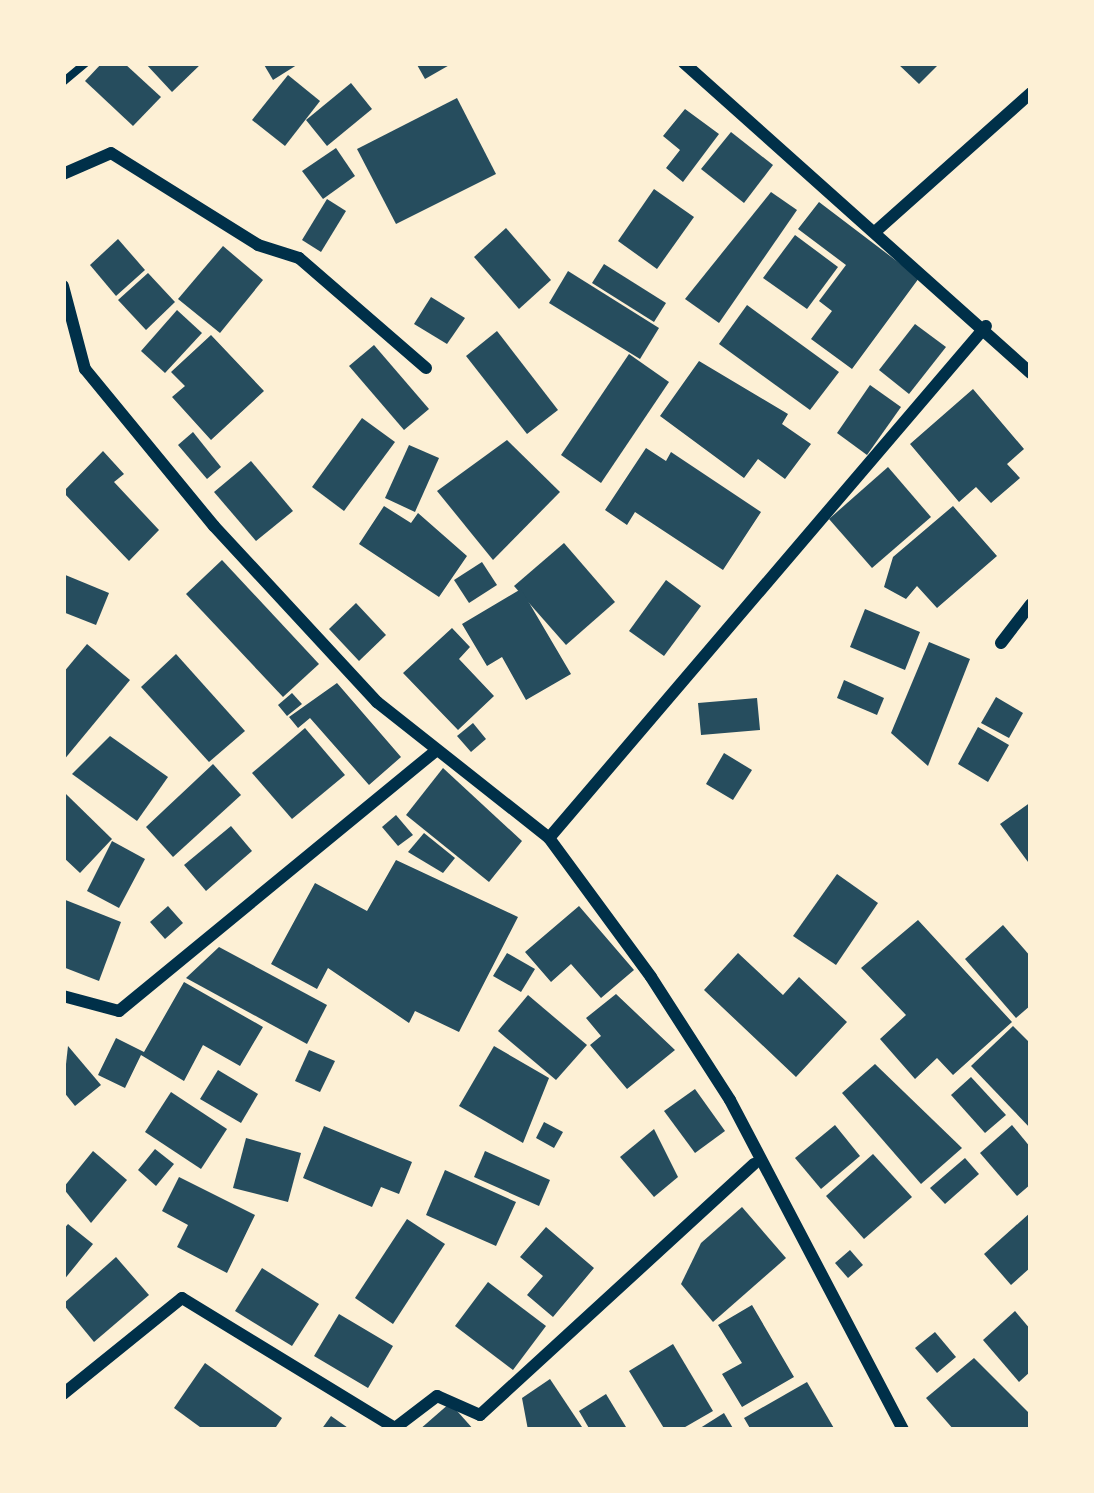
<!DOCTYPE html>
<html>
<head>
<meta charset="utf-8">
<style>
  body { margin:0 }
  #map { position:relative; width:1094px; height:1493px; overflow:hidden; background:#fdf0d5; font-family:"Work Sans",sans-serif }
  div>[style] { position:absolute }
  .building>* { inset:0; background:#264d5e }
  .path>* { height:8px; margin:-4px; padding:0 4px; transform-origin:4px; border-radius:4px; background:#003049 }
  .minor>* { height:12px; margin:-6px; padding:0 6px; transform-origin:6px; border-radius:6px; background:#003049 }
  span { translate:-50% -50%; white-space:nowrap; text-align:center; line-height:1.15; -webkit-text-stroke:9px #fdf0d5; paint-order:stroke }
  .frame { position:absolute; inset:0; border:66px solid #fdf0d5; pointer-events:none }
</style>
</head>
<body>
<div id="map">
  <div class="building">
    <div style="clip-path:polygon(102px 63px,124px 63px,161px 97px,133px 126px,85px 81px)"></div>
    <div style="clip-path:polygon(145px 63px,202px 63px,172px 92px)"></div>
    <div style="clip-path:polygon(263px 63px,300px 63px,273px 80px)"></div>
    <div style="clip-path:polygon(416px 63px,453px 63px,425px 79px)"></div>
    <div style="clip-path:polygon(897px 63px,940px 63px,919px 84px)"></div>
    <div style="clip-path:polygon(288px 75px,320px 101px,285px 146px,252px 120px)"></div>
    <div style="clip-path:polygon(351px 83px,372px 109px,327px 146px,306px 120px)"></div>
    <div style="clip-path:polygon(457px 98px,496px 174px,396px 224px,357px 149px)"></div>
    <div style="clip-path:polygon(685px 109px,719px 134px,683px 182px,666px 168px,680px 150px,663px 136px)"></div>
    <div style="clip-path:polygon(731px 132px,773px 165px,744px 203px,701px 169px)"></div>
    <div style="clip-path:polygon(336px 148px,355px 176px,323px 199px,302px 171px)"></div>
    <div style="clip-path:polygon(654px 189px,694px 217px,657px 269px,618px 241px)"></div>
    <div style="clip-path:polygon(771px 192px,797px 210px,719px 323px,685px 299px)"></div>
    <div style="clip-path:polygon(327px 199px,346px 211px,321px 252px,302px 240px)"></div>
    <div style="clip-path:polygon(819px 202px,919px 278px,852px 369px,811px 339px,832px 311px,819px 301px,846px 265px,798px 229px)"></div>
    <div style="clip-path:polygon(506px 228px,551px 280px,519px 309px,474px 257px)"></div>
    <div style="clip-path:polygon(795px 235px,838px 267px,807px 309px,763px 278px)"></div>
    <div style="clip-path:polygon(118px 239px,145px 270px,116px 296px,90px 265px)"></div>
    <div style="clip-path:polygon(223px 246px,263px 280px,220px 333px,178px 299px)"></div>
    <div style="clip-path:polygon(604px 264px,666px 303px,654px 322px,592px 283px)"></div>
    <div style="clip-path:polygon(568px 271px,659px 328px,640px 359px,549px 303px)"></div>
    <div style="clip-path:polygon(148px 273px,175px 302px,146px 330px,118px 300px)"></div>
    <div style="clip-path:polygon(431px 297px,465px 318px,447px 344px,414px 324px)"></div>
    <div style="clip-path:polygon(747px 305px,839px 372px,810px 410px,719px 344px)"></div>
    <div style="clip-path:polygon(177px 310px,202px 333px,165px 373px,141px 351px)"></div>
    <div style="clip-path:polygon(915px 324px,946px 347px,909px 394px,879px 370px)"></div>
    <div style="clip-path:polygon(497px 331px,558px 410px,527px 434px,466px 356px)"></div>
    <div style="clip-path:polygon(211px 335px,264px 391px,211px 440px,172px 397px,185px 386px,171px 372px)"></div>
    <div style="clip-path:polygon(374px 345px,429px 409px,404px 430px,349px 366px)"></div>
    <div style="clip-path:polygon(629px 354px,669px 382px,601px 483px,561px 455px)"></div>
    <div style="clip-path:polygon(699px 361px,788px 414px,782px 424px,811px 444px,785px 479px,758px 459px,744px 478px,660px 416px)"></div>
    <div style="clip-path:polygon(870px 385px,901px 407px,867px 455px,837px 433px)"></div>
    <div style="clip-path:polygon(973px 389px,1024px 449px,1007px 464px,1020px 478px,991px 503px,976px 487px,959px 502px,910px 444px)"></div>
    <div style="clip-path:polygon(362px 418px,395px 442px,344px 511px,312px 487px)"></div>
    <div style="clip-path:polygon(193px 432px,221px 467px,207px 479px,178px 445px)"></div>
    <div style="clip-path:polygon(507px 440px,560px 492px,493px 560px,437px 491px)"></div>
    <div style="clip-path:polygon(409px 445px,439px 458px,415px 512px,385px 498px)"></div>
    <div style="clip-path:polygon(646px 448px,666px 461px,671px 452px,761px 512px,723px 570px,635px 512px,627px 525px,605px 510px)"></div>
    <div style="clip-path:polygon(103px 451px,124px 474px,114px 482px,159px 530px,129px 561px,63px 492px)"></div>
    <div style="clip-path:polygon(251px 461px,293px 511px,256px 541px,214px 492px)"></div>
    <div style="clip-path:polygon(888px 467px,931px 517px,872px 568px,829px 519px)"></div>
    <div style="clip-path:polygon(384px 506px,411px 523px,418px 513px,467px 556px,439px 597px,359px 544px)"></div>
    <div style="clip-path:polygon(953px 506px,997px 556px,937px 608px,917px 586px,906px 599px,884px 587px,893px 557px)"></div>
    <div style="clip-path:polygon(564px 543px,615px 602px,566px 645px,514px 586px)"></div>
    <div style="clip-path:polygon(222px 560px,319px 664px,283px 697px,186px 594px)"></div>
    <div style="clip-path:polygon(482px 562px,497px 585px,469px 603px,454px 580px)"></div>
    <div style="clip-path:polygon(63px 574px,109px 593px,96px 625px,63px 612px)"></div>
    <div style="clip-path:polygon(666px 580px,701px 606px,664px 656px,629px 631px)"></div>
    <div style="clip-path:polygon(521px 589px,571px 674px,526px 700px,502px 657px,487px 666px,462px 624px)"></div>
    <div style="clip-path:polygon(356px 603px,386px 635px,359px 661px,329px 629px)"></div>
    <div style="clip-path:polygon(865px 609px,920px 632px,905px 670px,850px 647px)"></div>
    <div style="clip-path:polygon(452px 628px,470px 647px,459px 659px,494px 696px,458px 730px,403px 673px)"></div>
    <div style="clip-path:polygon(929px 642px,970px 659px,928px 766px,891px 733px)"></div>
    <div style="clip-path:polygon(87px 644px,130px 680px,63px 761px,63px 673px)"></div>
    <div style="clip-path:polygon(176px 654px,245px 731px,209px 762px,141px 687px)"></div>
    <div style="clip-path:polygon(844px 680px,884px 698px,877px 715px,837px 698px)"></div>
    <div style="clip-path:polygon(337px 683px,401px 757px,369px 785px,310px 718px,298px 728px,289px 717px)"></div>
    <div style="clip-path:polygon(292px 693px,302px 704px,287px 716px,278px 705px)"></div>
    <div style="clip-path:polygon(996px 697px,1023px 713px,1009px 738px,981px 723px)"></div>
    <div style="clip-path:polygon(757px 698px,760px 730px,701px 735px,698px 703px)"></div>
    <div style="clip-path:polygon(473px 723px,486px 739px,471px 752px,457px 736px)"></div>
    <div style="clip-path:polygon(978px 727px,1009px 745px,988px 782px,958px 764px)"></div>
    <div style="clip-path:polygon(305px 728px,345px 775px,292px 819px,252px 773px)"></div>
    <div style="clip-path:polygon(110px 736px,168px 777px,137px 821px,72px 774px)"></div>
    <div style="clip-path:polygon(724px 753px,752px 770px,733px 800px,706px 784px)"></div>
    <div style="clip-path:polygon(213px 764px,241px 795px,173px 857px,146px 827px)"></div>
    <div style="clip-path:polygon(443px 768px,522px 841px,489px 882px,406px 815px)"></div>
    <div style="clip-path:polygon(66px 794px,112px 839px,80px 873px,63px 857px)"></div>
    <div style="clip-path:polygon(1031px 802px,1031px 866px,1000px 824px)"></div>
    <div style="clip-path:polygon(396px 815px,413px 835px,398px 846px,382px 827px)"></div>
    <div style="clip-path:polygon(231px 826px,252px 851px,206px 891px,184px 865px)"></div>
    <div style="clip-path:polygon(424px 833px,455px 858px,443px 873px,408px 852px)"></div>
    <div style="clip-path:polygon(112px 841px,145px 859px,119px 908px,87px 891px)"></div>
    <div style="clip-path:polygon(396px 860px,518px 917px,459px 1032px,415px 1011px,409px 1023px,328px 968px,317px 989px,271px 964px,315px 883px,367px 911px)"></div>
    <div style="clip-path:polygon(837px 874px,878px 903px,836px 965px,793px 936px)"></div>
    <div style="clip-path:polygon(63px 899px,121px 922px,99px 981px,63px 967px)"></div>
    <div style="clip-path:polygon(168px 906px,183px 923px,165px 939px,150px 922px)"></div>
    <div style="clip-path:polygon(579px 906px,634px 970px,601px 998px,571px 964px,551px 982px,525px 952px)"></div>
    <div style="clip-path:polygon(918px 920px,1012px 1022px,953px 1075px,937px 1058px,915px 1079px,880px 1039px,906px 1015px,861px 968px)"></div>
    <div style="clip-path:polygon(1003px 925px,1031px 957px,1031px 1005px,1016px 1018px,965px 959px)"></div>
    <div style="clip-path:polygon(219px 947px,327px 1005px,307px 1044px,186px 978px)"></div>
    <div style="clip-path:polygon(507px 953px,535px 969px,521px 992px,493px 976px)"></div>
    <div style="clip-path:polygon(738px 953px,783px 995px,799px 977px,847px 1022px,796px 1077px,704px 990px)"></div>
    <div style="clip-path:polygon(184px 982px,263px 1027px,240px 1066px,203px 1045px,184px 1081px,141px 1055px,125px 1088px,98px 1075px,116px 1038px,144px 1052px)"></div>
    <div style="clip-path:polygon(616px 994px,675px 1050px,627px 1089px,590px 1045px,601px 1036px,586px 1018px)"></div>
    <div style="clip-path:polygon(528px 995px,587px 1045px,556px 1080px,498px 1031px)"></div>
    <div style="clip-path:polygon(1013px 1026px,1031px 1044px,1031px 1129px,971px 1066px)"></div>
    <div style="clip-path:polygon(68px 1046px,101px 1085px,75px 1106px,63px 1091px)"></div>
    <div style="clip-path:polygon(494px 1046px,549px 1078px,523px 1143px,459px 1106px)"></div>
    <div style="clip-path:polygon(309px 1050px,335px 1061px,320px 1092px,295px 1081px)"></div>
    <div style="clip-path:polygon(875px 1064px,962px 1148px,921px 1184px,842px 1093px)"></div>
    <div style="clip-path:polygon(218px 1070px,258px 1094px,241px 1123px,200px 1099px)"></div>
    <div style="clip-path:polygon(971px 1077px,1006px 1115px,985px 1133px,951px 1095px)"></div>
    <div style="clip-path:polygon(695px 1089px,725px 1131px,695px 1153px,664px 1111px)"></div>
    <div style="clip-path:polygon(171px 1092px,227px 1129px,201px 1169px,145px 1132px)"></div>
    <div style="clip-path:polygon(544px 1122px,563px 1132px,554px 1148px,536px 1138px)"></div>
    <div style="clip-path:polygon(835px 1125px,860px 1156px,821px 1189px,795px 1158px)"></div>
    <div style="clip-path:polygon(1012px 1125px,1031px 1148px,1031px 1184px,1017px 1196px,980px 1153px)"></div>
    <div style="clip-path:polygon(324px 1126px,412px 1162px,399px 1194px,381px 1187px,372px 1207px,303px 1178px)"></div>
    <div style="clip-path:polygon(654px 1129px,678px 1177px,654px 1197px,620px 1157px)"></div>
    <div style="clip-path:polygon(246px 1138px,301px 1153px,288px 1202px,233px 1188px)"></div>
    <div style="clip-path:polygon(155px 1149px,174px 1164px,156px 1186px,138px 1170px)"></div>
    <div style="clip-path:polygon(93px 1151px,127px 1180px,91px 1223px,63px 1188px)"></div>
    <div style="clip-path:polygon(485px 1151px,550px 1180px,539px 1206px,474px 1177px)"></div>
    <div style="clip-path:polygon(873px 1154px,912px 1197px,864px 1239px,826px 1196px)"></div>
    <div style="clip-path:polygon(965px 1158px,979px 1174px,945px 1204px,930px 1188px)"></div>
    <div style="clip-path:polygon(445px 1170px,516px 1202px,496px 1246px,426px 1215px)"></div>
    <div style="clip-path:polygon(179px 1177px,255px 1215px,227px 1273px,177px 1247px,188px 1225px,162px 1211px)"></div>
    <div style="clip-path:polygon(742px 1207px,786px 1258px,713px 1322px,681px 1284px,701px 1243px)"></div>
    <div style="clip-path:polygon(1031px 1212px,1031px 1267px,1011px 1285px,984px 1254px)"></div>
    <div style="clip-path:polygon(407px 1219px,445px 1244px,393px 1324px,355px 1298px)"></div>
    <div style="clip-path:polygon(68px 1224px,93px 1244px,63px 1281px,63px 1230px)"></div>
    <div style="clip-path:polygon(546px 1227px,594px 1268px,553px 1317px,527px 1295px,543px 1276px,520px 1257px)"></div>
    <div style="clip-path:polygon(850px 1250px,863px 1265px,848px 1278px,835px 1263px)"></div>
    <div style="clip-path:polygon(116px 1257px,149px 1295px,94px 1342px,63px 1304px)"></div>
    <div style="clip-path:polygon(262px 1268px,319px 1304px,292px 1346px,235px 1311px)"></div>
    <div style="clip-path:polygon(488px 1282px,546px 1326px,513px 1370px,455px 1326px)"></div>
    <div style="clip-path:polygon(752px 1305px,794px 1377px,742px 1407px,722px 1374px,742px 1363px,718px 1325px)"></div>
    <div style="clip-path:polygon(1015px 1311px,1031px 1330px,1031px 1371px,1019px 1382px,983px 1340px)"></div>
    <div style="clip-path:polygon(339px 1314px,393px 1346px,368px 1388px,314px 1356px)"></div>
    <div style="clip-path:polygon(935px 1332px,956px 1357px,937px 1373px,915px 1348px)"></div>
    <div style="clip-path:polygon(673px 1344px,713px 1411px,680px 1430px,665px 1430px,629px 1371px)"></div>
    <div style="clip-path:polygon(974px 1358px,1031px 1415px,1031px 1430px,954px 1430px,926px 1398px)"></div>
    <div style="clip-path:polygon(205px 1363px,282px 1418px,274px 1430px,204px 1430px,174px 1408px)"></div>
    <div style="clip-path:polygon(550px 1379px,584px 1430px,528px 1430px,522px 1398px)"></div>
    <div style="clip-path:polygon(807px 1382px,835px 1430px,751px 1430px,744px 1418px)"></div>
    <div style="clip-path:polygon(606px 1394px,626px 1427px,590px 1430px,579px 1411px)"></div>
    <div style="clip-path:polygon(450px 1403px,474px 1430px,419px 1430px)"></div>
    <div style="clip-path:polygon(724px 1413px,734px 1430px,697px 1430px)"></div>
    <div style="clip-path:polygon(331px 1416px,351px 1430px,321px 1430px)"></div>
  </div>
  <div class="path">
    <div style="left:63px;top:82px;width:30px;rotate:-40deg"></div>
  </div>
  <div class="minor">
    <div style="left:684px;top:63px;width:465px;rotate:41.8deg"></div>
    <div style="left:63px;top:174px;width:52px;rotate:-23.6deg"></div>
    <div style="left:111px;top:153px;width:173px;rotate:32deg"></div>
    <div style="left:258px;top:245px;width:43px;rotate:17.6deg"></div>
    <div style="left:299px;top:258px;width:168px;rotate:40.9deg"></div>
    <div style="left:876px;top:231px;width:208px;rotate:-41.7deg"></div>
    <div style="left:63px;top:286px;width:86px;rotate:75.2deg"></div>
    <div style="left:85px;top:369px;width:203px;rotate:50.6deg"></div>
    <div style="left:214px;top:526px;width:240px;rotate:47.2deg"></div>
    <div style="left:377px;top:702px;width:219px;rotate:38.3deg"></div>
    <div style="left:549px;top:838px;width:172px;rotate:53.7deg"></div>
    <div style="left:651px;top:977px;width:146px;rotate:57.3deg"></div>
    <div style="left:730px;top:1100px;width:373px;rotate:62.3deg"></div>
    <div style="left:1001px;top:643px;width:49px;rotate:-52.4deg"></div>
    <div style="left:549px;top:838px;width:673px;rotate:-49.52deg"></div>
    <div style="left:63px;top:996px;width:58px;rotate:15deg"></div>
    <div style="left:119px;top:1011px;width:408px;rotate:-39.4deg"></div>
    <div style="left:63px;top:1394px;width:153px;rotate:-38.9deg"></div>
    <div style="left:182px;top:1298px;width:250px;rotate:31.4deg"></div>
    <div style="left:395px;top:1428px;width:53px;rotate:-37.3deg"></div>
    <div style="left:437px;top:1396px;width:47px;rotate:23.8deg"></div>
    <div style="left:480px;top:1415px;width:372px;rotate:-42.5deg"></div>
  </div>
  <div class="frame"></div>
</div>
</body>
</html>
